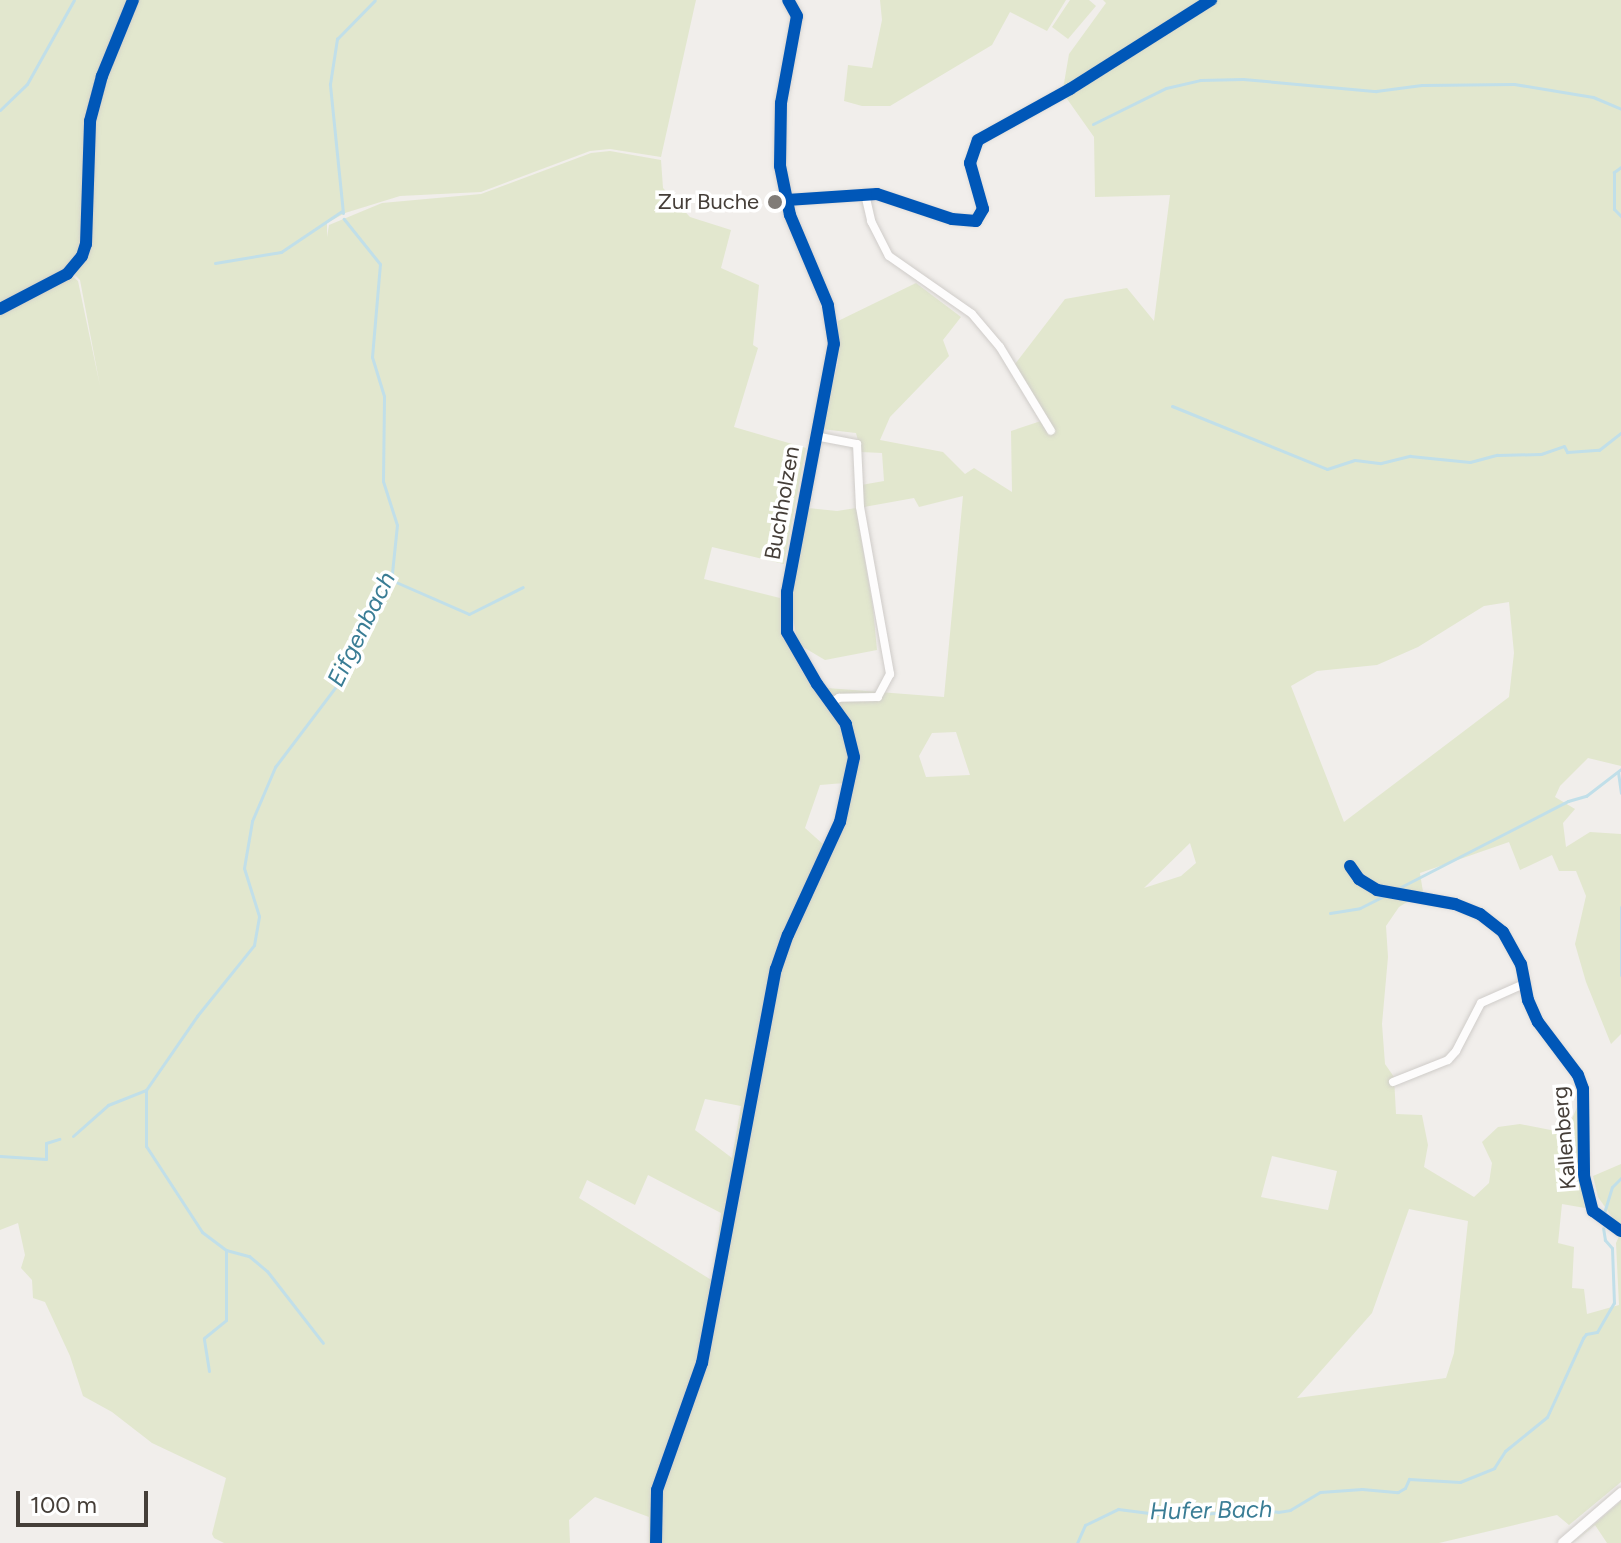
<!DOCTYPE html>
<html>
<head>
<meta charset="utf-8">
<style>
  body { margin:0 }
  #map { position:relative; width:1621px; height:1543px; overflow:hidden; background:#f1eeeb; font-family:Figtree,sans-serif }
  div>[style] { position:absolute }
  .green>* { inset:0; background:#e2e7ce }
  .stream>* { height:3px; margin:-1.5px; padding:0 1.5px; transform-origin:1.5px; border-radius:1.5px; background:#c1dfe9 }
  .roads { filter:drop-shadow(0 0 2px #cfccc9) drop-shadow(0 0 2px #cfccc9) }
  .minor>* { height:8px; margin:-4px; padding:0 4px; transform-origin:4px; border-radius:4px; background:#fdfcfc }
  .tertiary>* { height:10px; margin:-5px; padding:0 5px; transform-origin:5px; border-radius:5px; background:#fdfcfc }
  .cycleway>* { height:12px; margin:-6px; padding:0 6px; transform-origin:6px; border-radius:6px; background:#0057b8 }
  .dots>* { width:22px; height:22px; translate:-50% -50%; box-sizing:border-box; border:4px solid #fff; border-radius:50% }
  span { translate:-50% -50%; white-space:nowrap; text-align:center; line-height:1.15; -webkit-text-stroke:7px #fff; paint-order:stroke }
  .poi-label { font-size:22px; color:#453e38 }
  .right { translate:-100% -50%; text-align:right }
  .street-label { font-size:22px; color:#453e38 }
  .water-label { font-size:24px; color:#3a7d95; font-style:italic }
  .scale { position:absolute; left:16px; top:1491px; width:132px; height:36px; box-sizing:border-box; border:4px solid #453e38; border-top:0; padding-left:10px; font-size:24px; line-height:28px; white-space:nowrap; color:#453e38; -webkit-text-stroke:6px #fff; paint-order:stroke }
</style>
</head>
<body>
<div id="map">
  <div class="green">
    <div style="clip-path:polygon(0 0,131px 0,99px 75px,80px 252px,65px 270px,0 305px)"></div>
    <div style="clip-path:polygon(evenodd,136px 0,696px 0,661px 157px,610px 149px,590px 151px,481px 192px,400px 196px,345px 213px,327px 223px,327px 237px,329px 225px,382px 203px,481px 194px,591px 153px,610px 151px,661px 160px,663px 188px,690px 217px,731px 230px,721px 268px,759px 285px,753px 345px,758px 348px,734px 427px,806px 448px,784px 564px,712px 547px,704px 579px,780px 598px,784px 632px,801px 670px,814px 687px,944px 697px,963px 496px,919px 507px,914px 498px,864px 507px,861px 485px,884px 481px,882px 453px,861px 452px,856px 433px,821px 429px,838px 362px,838px 321px,916px 283px,961px 317px,943px 340px,949px 356px,890px 417px,880px 440px,943px 452px,965px 474px,974px 468px,1012px 492px,1011px 431px,1044px 420px,1012px 368px,1065px 299px,1127px 288px,1154px 321px,1170px 195px,1095px 197px,1094px 137px,1065px 96px,1218px 0,1621px 0,1621px 766px,1588px 758px,1560px 786px,1555px 797px,1575px 809px,1563px 823px,1566px 847px,1590px 832px,1621px 834px,1621px 1034px,1611px 1044px,1586px 982px,1575px 944px,1586px 896px,1576px 871px,1559px 871px,1552px 855px,1520px 870px,1509px 842px,1420px 873px,1423px 892px,1399px 907px,1386px 926px,1388px 957px,1382px 1024px,1385px 1064px,1394px 1077px,1396px 1114px,1422px 1115px,1428px 1145px,1424px 1167px,1474px 1197px,1489px 1183px,1492px 1163px,1482px 1142px,1498px 1127px,1520px 1124px,1566px 1133px,1580px 1100px,1580px 1178px,1585px 1208px,1562px 1204px,1558px 1243px,1574px 1247px,1572px 1288px,1584px 1289px,1587px 1314px,1619px 1305px,1616px 1243px,1621px 1232px,1621px 1482px,1569px 1525px,1557px 1515px,1439px 1543px,649px 1543px,649px 1517px,595px 1497px,569px 1520px,570px 1543px,224px 1543px,214px 1538px,212px 1534px,226px 1478px,152px 1443px,112px 1412px,83px 1396px,70px 1356px,45px 1302px,33px 1298px,32px 1280px,21px 1268px,25px 1255px,18px 1223px,0 1230px,0 313px,72px 276px,78px 281px,100px 386px,80px 280px,73px 273px,86px 258px,93px 121px,104px 77px,136px 0,1509px 602px,1514px 653px,1509px 697px,1344px 822px,1291px 686px,1317px 671px,1377px 665px,1418px 647px,1484px 606px,1509px 602px,136px 0,956px 732px,970px 775px,926px 777px,919px 756px,932px 733px,956px 732px,136px 0,844px 783px,840px 813px,825px 846px,805px 828px,820px 785px,844px 783px,136px 0,1190px 843px,1196px 863px,1181px 876px,1144px 888px,1190px 843px,136px 0,705px 1099px,741px 1106px,732px 1158px,695px 1130px,705px 1099px,136px 0,1272px 1156px,1337px 1171px,1328px 1210px,1261px 1197px,1272px 1156px,136px 0,648px 1175px,721px 1213px,713px 1281px,579px 1198px,587px 1180px,635px 1205px,648px 1175px,136px 0,1409px 1209px,1468px 1221px,1454px 1353px,1446px 1378px,1297px 1398px,1372px 1313px,1409px 1209px)"></div>
    <div style="clip-path:polygon(880px 0,1066px 0,1047px 31px,1010px 12px,992px 45px,890px 106px,862px 106px,844px 101px,848px 65px,872px 68px,882px 20px)"></div>
    <div style="clip-path:polygon(1070px 0,1089px 0,1096px 6px,1068px 39px,1052px 27px)"></div>
    <div style="clip-path:polygon(1103px 0,1207px 0,1063px 89px,1069px 54px,1106px 3px)"></div>
    <div style="clip-path:polygon(808px 508px,837px 511px,856px 508px,873px 608px,877px 650px,825px 660px,798px 644px,789px 598px)"></div>
    <div style="clip-path:polygon(1621px 1164px,1621px 1230px,1598px 1197px,1593px 1176px)"></div>
    <div style="clip-path:polygon(1621px 1501px,1621px 1543px,1607px 1543px,1595px 1525px,1573px 1543px)"></div>
  </div>
  <div class="stream">
    <div style="left:0;top:110px;width:37px;rotate:-44deg"></div>
    <div style="left:27px;top:84px;width:96px;rotate:-60.8deg"></div>
    <div style="left:1093px;top:124px;width:81px;rotate:-26.3deg"></div>
    <div style="left:1166px;top:88px;width:35px;rotate:-13deg"></div>
    <div style="left:1200px;top:80px;width:43px;rotate:-1.3deg"></div>
    <div style="left:1243px;top:79px;width:134px;rotate:5.2deg"></div>
    <div style="left:1376px;top:91px;width:46px;rotate:-7.4deg"></div>
    <div style="left:1422px;top:85px;width:92px;rotate:-0.6deg"></div>
    <div style="left:1514px;top:84px;width:80px;rotate:9.3deg"></div>
    <div style="left:1593px;top:97px;width:30px;rotate:23deg"></div>
    <div style="left:1621px;top:167px;width:9px;rotate:144deg"></div>
    <div style="left:1614px;top:172px;width:37px;rotate:90deg"></div>
    <div style="left:1614px;top:209px;width:10px;rotate:45deg"></div>
    <div style="left:343px;top:213px;width:130px;rotate:-95.8deg"></div>
    <div style="left:330px;top:84px;width:46px;rotate:-81.2deg"></div>
    <div style="left:337px;top:39px;width:54px;rotate:-45.7deg"></div>
    <div style="left:215px;top:263px;width:67px;rotate:-9.5deg"></div>
    <div style="left:281px;top:252px;width:73px;rotate:-33.9deg"></div>
    <div style="left:1172px;top:406px;width:167px;rotate:22.1deg"></div>
    <div style="left:1327px;top:469px;width:29px;rotate:-18deg"></div>
    <div style="left:1355px;top:460px;width:26px;rotate:7deg"></div>
    <div style="left:1381px;top:463px;width:30px;rotate:-14deg"></div>
    <div style="left:1410px;top:456px;width:60px;rotate:5.7deg"></div>
    <div style="left:1470px;top:462px;width:28px;rotate:-15deg"></div>
    <div style="left:1497px;top:455px;width:44px;rotate:-1.3deg"></div>
    <div style="left:1541px;top:454px;width:24px;rotate:-19deg"></div>
    <div style="left:1564px;top:446px;width:7px;rotate:63deg"></div>
    <div style="left:1567px;top:452px;width:32px;rotate:-4deg"></div>
    <div style="left:1599px;top:450px;width:28px;rotate:-38deg"></div>
    <div style="left:389px;top:579px;width:87px;rotate:23.6deg"></div>
    <div style="left:469px;top:614px;width:60px;rotate:-26.6deg"></div>
    <div style="left:1618px;top:772px;width:21px;rotate:82deg"></div>
    <div style="left:1393px;top:891px;width:197px;rotate:-27.2deg"></div>
    <div style="left:1568px;top:801px;width:19px;rotate:-16deg"></div>
    <div style="left:1586px;top:796px;width:44px;rotate:-37.6deg"></div>
    <div style="left:1621px;top:907px;width:68px;rotate:90deg"></div>
    <div style="left:1330px;top:913px;width:30px;rotate:-9deg"></div>
    <div style="left:1360px;top:908px;width:29px;rotate:-27deg"></div>
    <div style="left:146px;top:1090px;width:56px;rotate:90deg"></div>
    <div style="left:146px;top:1146px;width:103px;rotate:56.9deg"></div>
    <div style="left:202px;top:1232px;width:30px;rotate:37deg"></div>
    <div style="left:226px;top:1250px;width:24px;rotate:15deg"></div>
    <div style="left:249px;top:1256px;width:23px;rotate:40deg"></div>
    <div style="left:267px;top:1271px;width:91px;rotate:52.1deg"></div>
    <div style="left:73px;top:1136px;width:47px;rotate:-41.5deg"></div>
    <div style="left:108px;top:1105px;width:41px;rotate:-21.5deg"></div>
    <div style="left:146px;top:1090px;width:90px;rotate:-55.4deg"></div>
    <div style="left:197px;top:1016px;width:91px;rotate:-51.2deg"></div>
    <div style="left:254px;top:945px;width:29px;rotate:-80deg"></div>
    <div style="left:259px;top:916px;width:50px;rotate:-107.4deg"></div>
    <div style="left:244px;top:868px;width:48px;rotate:-80.3deg"></div>
    <div style="left:252px;top:821px;width:59px;rotate:-66.9deg"></div>
    <div style="left:275px;top:767px;width:108px;rotate:-52.9deg"></div>
    <div style="left:340px;top:681px;width:120px;rotate:-64.3deg"></div>
    <div style="left:392px;top:573px;width:48px;rotate:-84.1deg"></div>
    <div style="left:397px;top:525px;width:46px;rotate:-107.7deg"></div>
    <div style="left:383px;top:481px;width:85px;rotate:-89.3deg"></div>
    <div style="left:384px;top:396px;width:41px;rotate:-107.1deg"></div>
    <div style="left:372px;top:357px;width:93px;rotate:-85.1deg"></div>
    <div style="left:380px;top:264px;width:58px;rotate:-128.7deg"></div>
    <div style="left:0;top:1156px;width:46px;rotate:3.7deg"></div>
    <div style="left:46px;top:1159px;width:16px;rotate:-90deg"></div>
    <div style="left:46px;top:1143px;width:14px;rotate:-17deg"></div>
    <div style="left:1604px;top:1213px;width:27px;rotate:-73deg"></div>
    <div style="left:1612px;top:1187px;width:13px;rotate:-45deg"></div>
    <div style="left:209px;top:1371px;width:33px;rotate:-99deg"></div>
    <div style="left:204px;top:1338px;width:28px;rotate:-39deg"></div>
    <div style="left:226px;top:1320px;width:70px;rotate:-90deg"></div>
    <div style="left:1077px;top:1543px;width:20px;rotate:-66deg"></div>
    <div style="left:1085px;top:1525px;width:37px;rotate:-26deg"></div>
    <div style="left:1118px;top:1509px;width:55px;rotate:7.3deg"></div>
    <div style="left:1173px;top:1516px;width:84px;rotate:-4.1deg"></div>
    <div style="left:1257px;top:1510px;width:21px;rotate:5deg"></div>
    <div style="left:1278px;top:1512px;width:12px;rotate:-9deg"></div>
    <div style="left:1290px;top:1510px;width:35px;rotate:-31deg"></div>
    <div style="left:1320px;top:1492px;width:42px;rotate:-4.1deg"></div>
    <div style="left:1362px;top:1489px;width:36px;rotate:5deg"></div>
    <div style="left:1398px;top:1492px;width:8px;rotate:-30deg"></div>
    <div style="left:1405px;top:1488px;width:10px;rotate:-66deg"></div>
    <div style="left:1409px;top:1479px;width:51px;rotate:3.4deg"></div>
    <div style="left:1460px;top:1482px;width:37px;rotate:-22deg"></div>
    <div style="left:1494px;top:1468px;width:20px;rotate:-57deg"></div>
    <div style="left:1505px;top:1451px;width:54px;rotate:-39deg"></div>
    <div style="left:1547px;top:1417px;width:87px;rotate:-65.5deg"></div>
    <div style="left:1583px;top:1338px;width:5px;rotate:-53deg"></div>
    <div style="left:1586px;top:1334px;width:11px;rotate:-10deg"></div>
    <div style="left:1597px;top:1332px;width:34px;rotate:-60deg"></div>
    <div style="left:1614px;top:1303px;width:55px;rotate:-92.1deg"></div>
    <div style="left:1612px;top:1248px;width:11px;rotate:-131deg"></div>
    <div style="left:1605px;top:1240px;width:12px;rotate:-99deg"></div>
  </div>
  <div class="roads">
    <div class="minor">
      <div style="left:865px;top:194px;width:28px;rotate:77deg"></div>
      <div style="left:871px;top:221px;width:39px;rotate:63deg"></div>
      <div style="left:889px;top:256px;width:101px;rotate:34.9deg"></div>
      <div style="left:972px;top:314px;width:43px;rotate:49.7deg"></div>
      <div style="left:1000px;top:347px;width:98px;rotate:58.7deg"></div>
      <div style="left:787px;top:200px;width:90px;rotate:-3.8deg"></div>
      <div style="left:877px;top:194px;width:79px;rotate:18.4deg"></div>
      <div style="left:952px;top:219px;width:24px;rotate:5deg"></div>
      <div style="left:976px;top:221px;width:14px;rotate:-60deg"></div>
      <div style="left:983px;top:209px;width:48px;rotate:-105.8deg"></div>
      <div style="left:970px;top:163px;width:24px;rotate:-71deg"></div>
      <div style="left:978px;top:140px;width:105px;rotate:-29deg"></div>
      <div style="left:1070px;top:89px;width:167px;rotate:-32.3deg"></div>
      <div style="left:815px;top:436px;width:43px;rotate:10.8deg"></div>
      <div style="left:857px;top:444px;width:63px;rotate:87.3deg"></div>
      <div style="left:860px;top:507px;width:170px;rotate:79.8deg"></div>
      <div style="left:890px;top:674px;width:26px;rotate:118deg"></div>
      <div style="left:878px;top:697px;width:39px;rotate:179deg"></div>
      <div style="left:839px;top:698px;width:9px;rotate:153deg"></div>
      <div style="left:1350px;top:866px;width:16px;rotate:55deg"></div>
      <div style="left:1359px;top:879px;width:21px;rotate:31deg"></div>
      <div style="left:1377px;top:890px;width:79px;rotate:10.2deg"></div>
      <div style="left:1455px;top:904px;width:27px;rotate:22deg"></div>
      <div style="left:1480px;top:914px;width:29px;rotate:38deg"></div>
      <div style="left:1503px;top:932px;width:37px;rotate:61deg"></div>
      <div style="left:1521px;top:964px;width:37px;rotate:79deg"></div>
      <div style="left:1528px;top:1000px;width:24px;rotate:66deg"></div>
      <div style="left:1538px;top:1022px;width:66px;rotate:53deg"></div>
      <div style="left:1578px;top:1075px;width:15px;rotate:70deg"></div>
      <div style="left:1583px;top:1089px;width:87px;rotate:89.3deg"></div>
      <div style="left:1584px;top:1176px;width:36px;rotate:76deg"></div>
      <div style="left:1593px;top:1211px;width:34px;rotate:36deg"></div>
      <div style="left:1393px;top:1082px;width:59px;rotate:-21.8deg"></div>
      <div style="left:1448px;top:1060px;width:12px;rotate:-48deg"></div>
      <div style="left:1456px;top:1051px;width:54px;rotate:-62.5deg"></div>
      <div style="left:1481px;top:1003px;width:49px;rotate:-24deg"></div>
    </div>
    <div class="tertiary">
      <div style="left:0;top:309px;width:76px;rotate:-27.6deg"></div>
      <div style="left:67px;top:274px;width:23px;rotate:-50deg"></div>
      <div style="left:82px;top:256px;width:13px;rotate:-72deg"></div>
      <div style="left:86px;top:244px;width:123px;rotate:-88.1deg"></div>
      <div style="left:90px;top:121px;width:47px;rotate:-75.1deg"></div>
      <div style="left:102px;top:76px;width:82px;rotate:-67.8deg"></div>
      <div style="left:656px;top:1543px;width:53px;rotate:-88.9deg"></div>
      <div style="left:657px;top:1490px;width:135px;rotate:-70.5deg"></div>
      <div style="left:702px;top:1363px;width:401px;rotate:-79.4deg"></div>
      <div style="left:776px;top:969px;width:36px;rotate:-71deg"></div>
      <div style="left:788px;top:935px;width:124px;rotate:-65.3deg"></div>
      <div style="left:840px;top:822px;width:66px;rotate:-77.8deg"></div>
      <div style="left:854px;top:757px;width:34px;rotate:-104deg"></div>
      <div style="left:846px;top:724px;width:49px;rotate:-125.9deg"></div>
      <div style="left:817px;top:684px;width:60px;rotate:-120deg"></div>
      <div style="left:787px;top:632px;width:40px;rotate:-90deg"></div>
      <div style="left:787px;top:592px;width:252px;rotate:-79.3deg"></div>
      <div style="left:834px;top:344px;width:39px;rotate:-99deg"></div>
      <div style="left:828px;top:305px;width:98px;rotate:-112.9deg"></div>
      <div style="left:790px;top:215px;width:50px;rotate:-101.5deg"></div>
      <div style="left:780px;top:166px;width:63px;rotate:-89.1deg"></div>
      <div style="left:781px;top:103px;width:88px;rotate:-79.6deg"></div>
      <div style="left:797px;top:16px;width:18px;rotate:-119deg"></div>
      <div style="left:1563px;top:1543px;width:77px;rotate:-40.8deg"></div>
    </div>
  </div>
  <div class="cycleway">
    <div style="left:787px;top:200px;width:90px;rotate:-3.8deg"></div>
    <div style="left:877px;top:194px;width:79px;rotate:18.4deg"></div>
    <div style="left:952px;top:219px;width:24px;rotate:5deg"></div>
    <div style="left:976px;top:221px;width:14px;rotate:-60deg"></div>
    <div style="left:983px;top:209px;width:48px;rotate:-105.8deg"></div>
    <div style="left:970px;top:163px;width:24px;rotate:-71deg"></div>
    <div style="left:978px;top:140px;width:105px;rotate:-29deg"></div>
    <div style="left:1070px;top:89px;width:167px;rotate:-32.3deg"></div>
    <div style="left:0;top:309px;width:76px;rotate:-27.6deg"></div>
    <div style="left:67px;top:274px;width:23px;rotate:-50deg"></div>
    <div style="left:82px;top:256px;width:13px;rotate:-72deg"></div>
    <div style="left:86px;top:244px;width:123px;rotate:-88.1deg"></div>
    <div style="left:90px;top:121px;width:47px;rotate:-75.1deg"></div>
    <div style="left:102px;top:76px;width:82px;rotate:-67.8deg"></div>
    <div style="left:1350px;top:866px;width:16px;rotate:55deg"></div>
    <div style="left:1359px;top:879px;width:21px;rotate:31deg"></div>
    <div style="left:1377px;top:890px;width:79px;rotate:10.2deg"></div>
    <div style="left:1455px;top:904px;width:27px;rotate:22deg"></div>
    <div style="left:1480px;top:914px;width:29px;rotate:38deg"></div>
    <div style="left:1503px;top:932px;width:37px;rotate:61deg"></div>
    <div style="left:1521px;top:964px;width:37px;rotate:79deg"></div>
    <div style="left:1528px;top:1000px;width:24px;rotate:66deg"></div>
    <div style="left:1538px;top:1022px;width:66px;rotate:53deg"></div>
    <div style="left:1578px;top:1075px;width:15px;rotate:70deg"></div>
    <div style="left:1583px;top:1089px;width:87px;rotate:89.3deg"></div>
    <div style="left:1584px;top:1176px;width:36px;rotate:76deg"></div>
    <div style="left:1593px;top:1211px;width:34px;rotate:36deg"></div>
    <div style="left:656px;top:1543px;width:53px;rotate:-88.9deg"></div>
    <div style="left:657px;top:1490px;width:135px;rotate:-70.5deg"></div>
    <div style="left:702px;top:1363px;width:401px;rotate:-79.4deg"></div>
    <div style="left:776px;top:969px;width:36px;rotate:-71deg"></div>
    <div style="left:788px;top:935px;width:124px;rotate:-65.3deg"></div>
    <div style="left:840px;top:822px;width:66px;rotate:-77.8deg"></div>
    <div style="left:854px;top:757px;width:34px;rotate:-104deg"></div>
    <div style="left:846px;top:724px;width:49px;rotate:-125.9deg"></div>
    <div style="left:817px;top:684px;width:60px;rotate:-120deg"></div>
    <div style="left:787px;top:632px;width:40px;rotate:-90deg"></div>
    <div style="left:787px;top:592px;width:252px;rotate:-79.3deg"></div>
    <div style="left:834px;top:344px;width:39px;rotate:-99deg"></div>
    <div style="left:828px;top:305px;width:98px;rotate:-112.9deg"></div>
    <div style="left:790px;top:215px;width:50px;rotate:-101.5deg"></div>
    <div style="left:780px;top:166px;width:63px;rotate:-89.1deg"></div>
    <div style="left:781px;top:103px;width:88px;rotate:-79.6deg"></div>
    <div style="left:797px;top:16px;width:18px;rotate:-119deg"></div>
  </div>
  <div class="dots">
    <div style="left:775px;top:202px;background:#817c77"></div>
  </div>
  <div class="poi-label">
    <span class="right" style="left:759px;top:202px">Zur Buche</span>
  </div>
  <div class="street-label">
    <span style="left:782px;top:503px;rotate:-80deg">Buchholzen</span>
    <span style="left:1564px;top:1138px;rotate:-95deg">Kallenberg</span>
  </div>
  <div class="water-label">
    <span style="left:361px;top:629px;rotate:-64deg">Eifgenbach</span>
    <span style="left:1211px;top:1510px;rotate:-1deg">Hufer Bach</span>
  </div>
  <div class="scale">100 m</div>
</div>
</body>
</html>
